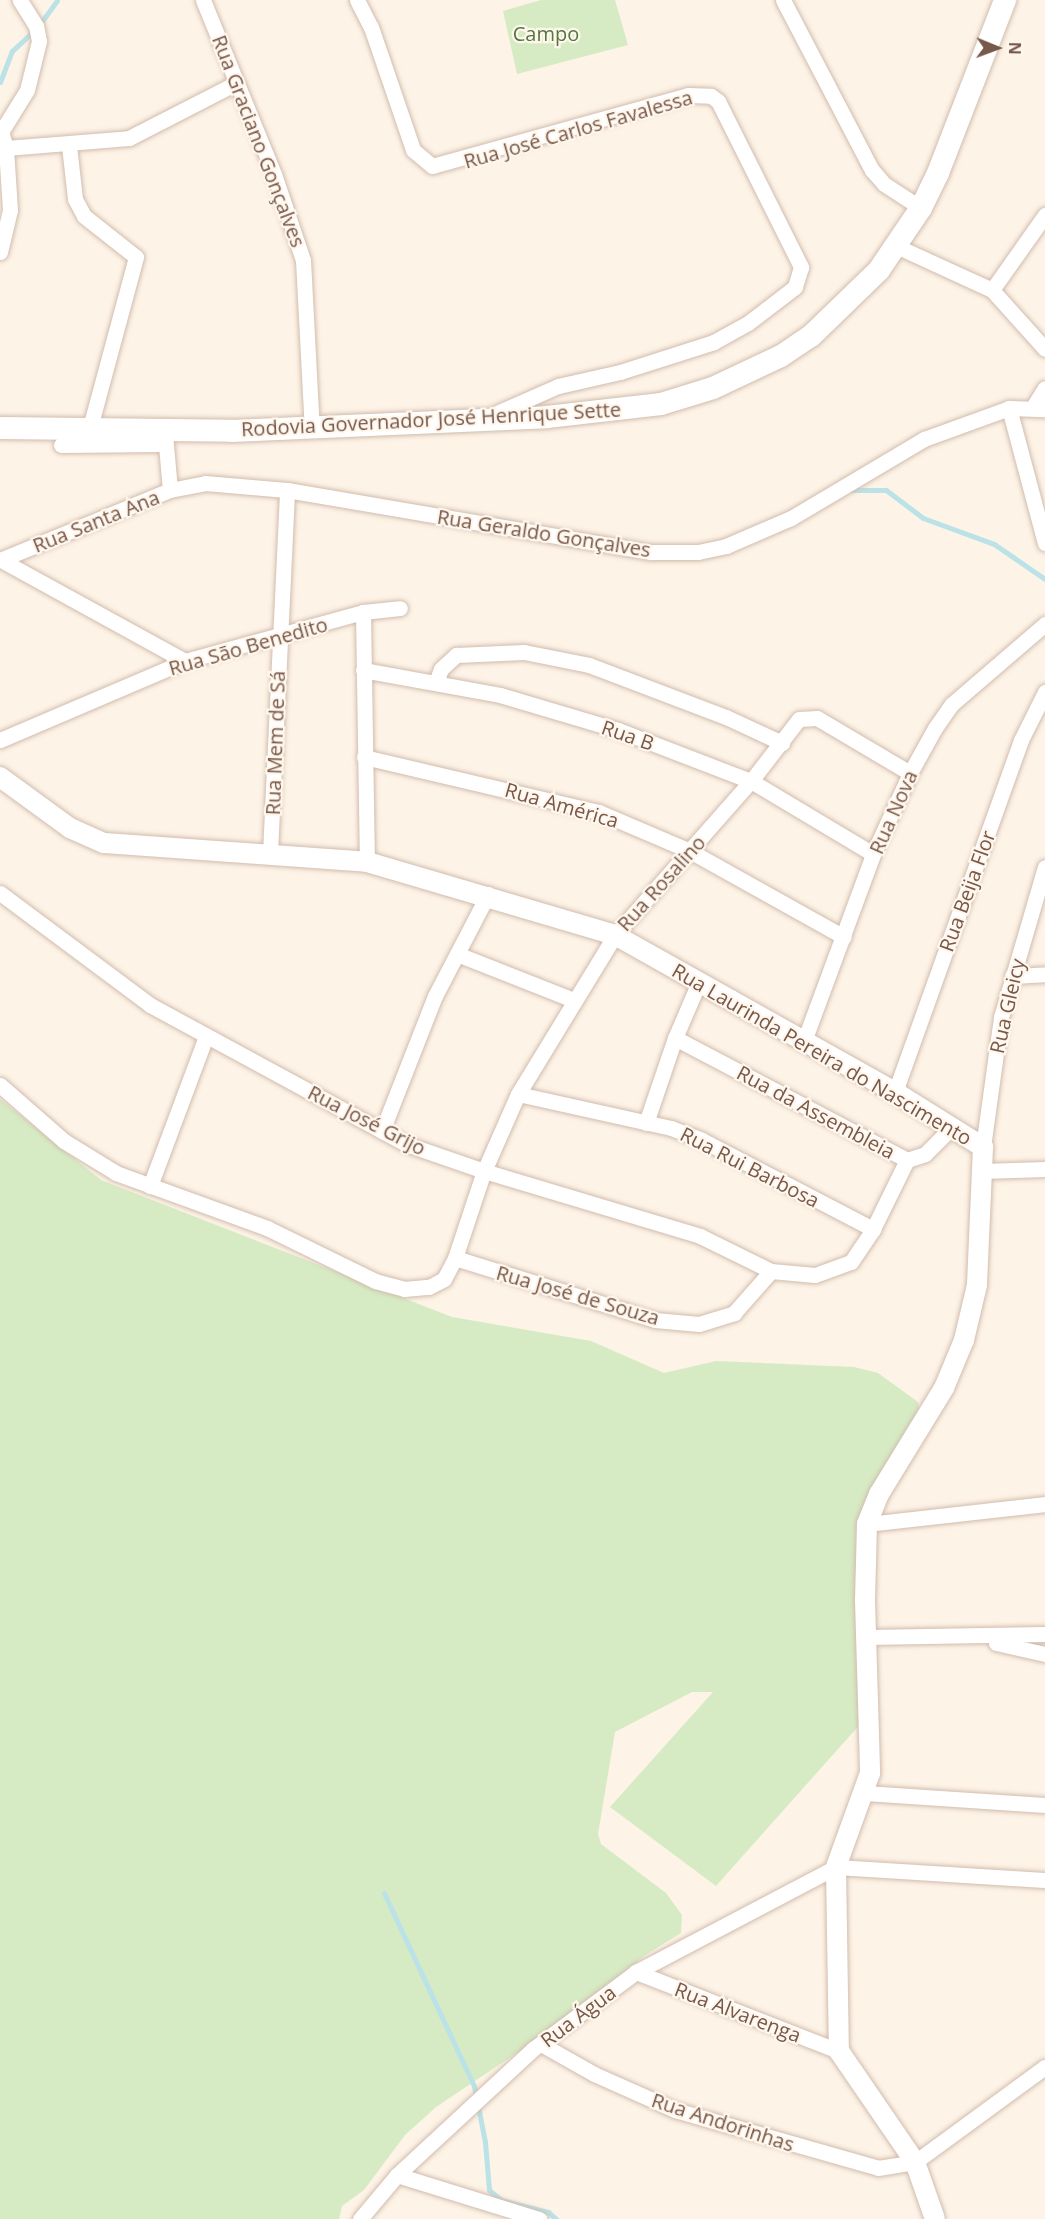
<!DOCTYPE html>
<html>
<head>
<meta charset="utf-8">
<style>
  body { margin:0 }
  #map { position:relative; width:1045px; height:2219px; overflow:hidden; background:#fdf3e6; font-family:"Open Sans",sans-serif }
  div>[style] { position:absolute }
  .green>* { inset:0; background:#d6ebc4 }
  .stream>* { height:5px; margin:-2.5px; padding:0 2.5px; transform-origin:2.5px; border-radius:2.5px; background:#bae2e7 }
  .roads { filter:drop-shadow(0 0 2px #d1bcae) drop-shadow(0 0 2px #d1bcae) }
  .minor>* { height:15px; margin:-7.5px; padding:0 7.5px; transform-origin:7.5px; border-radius:7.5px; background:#fff }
  .tertiary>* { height:20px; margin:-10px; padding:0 10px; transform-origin:10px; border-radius:10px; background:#fff }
  .secondary>* { height:22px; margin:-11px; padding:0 11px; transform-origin:11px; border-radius:11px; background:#fff }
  span { translate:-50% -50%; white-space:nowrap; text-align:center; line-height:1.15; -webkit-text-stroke:4.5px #fff7ed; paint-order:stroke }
  .park-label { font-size:20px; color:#52773f }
  .street-label { font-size:20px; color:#77584a }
  .north { position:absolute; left:967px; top:18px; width:60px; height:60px; -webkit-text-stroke:4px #fff7ed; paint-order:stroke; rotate:91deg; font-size:16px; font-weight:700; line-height:24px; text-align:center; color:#77584a }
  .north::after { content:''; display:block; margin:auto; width:21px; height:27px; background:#77584a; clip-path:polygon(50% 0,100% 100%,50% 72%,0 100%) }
</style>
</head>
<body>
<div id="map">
  <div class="green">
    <div style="clip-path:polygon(541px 0,615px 0,628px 45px,517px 74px,503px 11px)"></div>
    <div style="clip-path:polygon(0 1099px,101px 1180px,452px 1317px,591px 1341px,664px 1373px,716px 1361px,854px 1367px,878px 1373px,918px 1402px,919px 1409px,875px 1482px,863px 1516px,855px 1579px,861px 1716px,856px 1715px,863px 1721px,716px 1886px,610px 1807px,713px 1692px,692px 1692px,615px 1732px,598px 1834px,601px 1844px,666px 1893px,682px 1915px,681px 1933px,644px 1956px,557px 2026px,436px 2107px,405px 2135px,364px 2190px,342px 2206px,339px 2219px,0 2219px)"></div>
  </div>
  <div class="stream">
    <div style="left:0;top:82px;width:33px;rotate:-69deg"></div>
    <div style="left:12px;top:51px;width:34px;rotate:-43deg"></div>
    <div style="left:37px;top:28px;width:34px;rotate:-54deg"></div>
    <div style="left:850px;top:490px;width:36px"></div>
    <div style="left:886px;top:490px;width:46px;rotate:37.1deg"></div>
    <div style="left:923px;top:518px;width:76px;rotate:20.1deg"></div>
    <div style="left:994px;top:544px;width:62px;rotate:34.5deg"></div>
    <div style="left:384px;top:1893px;width:213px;rotate:65deg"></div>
    <div style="left:474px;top:2086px;width:57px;rotate:78.9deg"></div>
    <div style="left:485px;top:2142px;width:48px;rotate:85.2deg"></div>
    <div style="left:489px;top:2190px;width:16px;rotate:40deg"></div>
    <div style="left:501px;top:2200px;width:49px;rotate:14.3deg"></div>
    <div style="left:548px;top:2212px;width:11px;rotate:41deg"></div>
  </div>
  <div class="roads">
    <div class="minor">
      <div style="left:203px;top:0;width:188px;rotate:67.8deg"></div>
      <div style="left:274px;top:174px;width:91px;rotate:71.4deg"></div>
      <div style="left:303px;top:260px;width:169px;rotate:87deg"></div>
      <div style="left:357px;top:0;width:30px;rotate:63deg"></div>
      <div style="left:371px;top:27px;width:130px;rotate:71.1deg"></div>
      <div style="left:413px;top:150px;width:25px;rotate:40deg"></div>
      <div style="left:432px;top:166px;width:266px;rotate:-15.5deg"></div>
      <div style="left:688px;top:95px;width:23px;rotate:2deg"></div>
      <div style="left:711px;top:96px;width:9px;rotate:36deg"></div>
      <div style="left:718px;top:101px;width:186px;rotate:63.4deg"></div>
      <div style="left:801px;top:267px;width:21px;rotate:107deg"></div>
      <div style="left:795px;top:287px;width:59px;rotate:142.5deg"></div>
      <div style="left:748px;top:323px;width:39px;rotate:151deg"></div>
      <div style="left:714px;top:342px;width:99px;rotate:162.3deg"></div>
      <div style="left:620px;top:372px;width:64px;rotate:167.3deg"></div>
      <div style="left:558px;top:386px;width:74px;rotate:156.2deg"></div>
      <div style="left:783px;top:0;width:192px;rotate:62.4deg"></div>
      <div style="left:872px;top:170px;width:18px;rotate:49deg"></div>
      <div style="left:884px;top:184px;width:44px;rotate:33deg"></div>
      <div style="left:69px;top:146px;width:53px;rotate:83.5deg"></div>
      <div style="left:75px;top:199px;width:19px;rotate:62deg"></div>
      <div style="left:84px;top:216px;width:66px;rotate:38.3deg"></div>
      <div style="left:136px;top:257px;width:180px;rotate:105.1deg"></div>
      <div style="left:6px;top:148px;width:123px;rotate:-4.6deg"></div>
      <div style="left:129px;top:138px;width:118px;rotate:-27.2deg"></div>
      <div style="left:896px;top:246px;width:106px;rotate:24.6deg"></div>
      <div style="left:992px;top:290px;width:79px;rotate:48.1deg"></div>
      <div style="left:0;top:252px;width:43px;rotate:-76.6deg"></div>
      <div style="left:10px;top:210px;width:62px;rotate:-93.7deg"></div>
      <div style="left:6px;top:148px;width:17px;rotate:-107deg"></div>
      <div style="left:1px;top:132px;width:49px;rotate:-58.2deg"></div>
      <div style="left:27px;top:90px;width:50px;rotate:-76.2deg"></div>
      <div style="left:39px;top:41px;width:15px;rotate:-101deg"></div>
      <div style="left:36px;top:26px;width:31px;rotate:-122deg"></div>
      <div style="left:992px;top:290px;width:92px;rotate:-54.8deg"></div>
      <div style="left:1033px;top:407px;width:22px;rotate:-58deg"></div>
      <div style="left:1009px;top:408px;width:140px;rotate:75.1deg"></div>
      <div style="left:165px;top:434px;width:56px;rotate:84.9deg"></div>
      <div style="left:61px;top:445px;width:98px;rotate:-0.6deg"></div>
      <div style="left:0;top:560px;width:184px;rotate:-22.4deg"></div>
      <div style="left:170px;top:490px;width:36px;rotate:-11deg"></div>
      <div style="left:205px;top:483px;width:82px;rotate:4.9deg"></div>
      <div style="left:287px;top:490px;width:369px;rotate:9.7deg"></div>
      <div style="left:651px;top:552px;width:47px"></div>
      <div style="left:698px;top:552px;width:29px;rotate:-12deg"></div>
      <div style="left:726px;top:546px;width:71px;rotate:-23.3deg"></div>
      <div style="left:791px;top:518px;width:155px;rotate:-30.7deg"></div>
      <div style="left:924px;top:439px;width:90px;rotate:-20deg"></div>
      <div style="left:1009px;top:408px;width:36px;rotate:2deg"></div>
      <div style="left:1px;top:560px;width:210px;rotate:28.8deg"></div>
      <div style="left:363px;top:612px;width:250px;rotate:89.1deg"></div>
      <div style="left:363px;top:670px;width:139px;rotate:10.3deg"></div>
      <div style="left:500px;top:695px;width:123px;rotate:16.5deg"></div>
      <div style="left:618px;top:730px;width:142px;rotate:21deg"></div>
      <div style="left:751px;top:781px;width:142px;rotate:30.9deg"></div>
      <div style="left:436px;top:682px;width:14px;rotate:-69deg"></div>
      <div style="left:441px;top:669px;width:21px;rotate:-43deg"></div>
      <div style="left:456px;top:655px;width:68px;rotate:-2.5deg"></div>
      <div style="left:524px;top:652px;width:66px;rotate:11.3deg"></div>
      <div style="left:589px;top:665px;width:147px;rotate:20.8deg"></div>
      <div style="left:726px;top:717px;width:62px;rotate:24.9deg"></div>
      <div style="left:0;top:740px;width:201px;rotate:-23.1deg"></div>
      <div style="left:185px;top:661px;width:185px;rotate:-15.4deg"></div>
      <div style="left:363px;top:612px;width:37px;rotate:-6deg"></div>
      <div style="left:364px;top:757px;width:241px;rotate:13.2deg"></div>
      <div style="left:599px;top:812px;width:99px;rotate:23.2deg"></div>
      <div style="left:690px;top:851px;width:176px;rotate:29.2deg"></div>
      <div style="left:270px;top:853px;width:363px;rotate:-87.3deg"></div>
      <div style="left:0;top:893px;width:187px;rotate:36.7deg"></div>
      <div style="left:150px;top:1005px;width:291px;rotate:28.5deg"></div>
      <div style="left:406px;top:1144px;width:83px;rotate:19.1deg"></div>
      <div style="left:484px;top:1171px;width:226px;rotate:16.7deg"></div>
      <div style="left:700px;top:1236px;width:79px;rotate:26.2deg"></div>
      <div style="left:771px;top:1271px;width:44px;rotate:5.2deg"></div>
      <div style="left:815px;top:1275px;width:38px;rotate:-20deg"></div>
      <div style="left:851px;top:1262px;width:40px;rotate:-56deg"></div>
      <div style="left:873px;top:1229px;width:77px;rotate:-63.8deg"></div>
      <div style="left:457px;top:954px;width:126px;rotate:21.5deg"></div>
      <div style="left:1012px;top:976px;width:33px;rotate:-3deg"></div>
      <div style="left:675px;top:1038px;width:262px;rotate:27.7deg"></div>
      <div style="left:907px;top:1160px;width:19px;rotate:-18deg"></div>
      <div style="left:925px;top:1154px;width:37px;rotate:-45deg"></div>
      <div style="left:804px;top:1041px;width:199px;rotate:-69.7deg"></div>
      <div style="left:873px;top:854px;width:89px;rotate:-65.4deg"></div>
      <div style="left:910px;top:773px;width:51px;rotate:-60.9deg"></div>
      <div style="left:935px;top:728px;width:29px;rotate:-55deg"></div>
      <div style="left:952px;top:704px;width:123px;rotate:-40.7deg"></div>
      <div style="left:0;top:1085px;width:85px;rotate:41.2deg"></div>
      <div style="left:64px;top:1141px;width:61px;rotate:31.6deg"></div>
      <div style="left:116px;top:1173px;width:161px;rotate:20deg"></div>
      <div style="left:267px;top:1228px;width:120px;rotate:26.1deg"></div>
      <div style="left:375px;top:1281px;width:30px;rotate:15deg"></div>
      <div style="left:404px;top:1289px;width:25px;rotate:-5deg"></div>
      <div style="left:429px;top:1287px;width:17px;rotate:-28deg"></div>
      <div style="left:444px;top:1279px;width:24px;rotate:-62deg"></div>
      <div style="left:455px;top:1258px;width:92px;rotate:-71.6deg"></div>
      <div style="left:484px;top:1171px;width:84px;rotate:-66.2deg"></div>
      <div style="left:518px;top:1094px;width:186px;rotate:-58.6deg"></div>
      <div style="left:615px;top:935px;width:205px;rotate:-48.6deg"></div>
      <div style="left:751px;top:781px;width:78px;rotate:-52.3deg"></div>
      <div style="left:799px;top:719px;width:18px;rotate:-3deg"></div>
      <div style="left:817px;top:718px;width:108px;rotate:30.6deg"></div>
      <div style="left:895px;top:1092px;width:374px;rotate:-70.3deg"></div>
      <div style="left:1021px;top:740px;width:54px;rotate:-63.4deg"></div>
      <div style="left:518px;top:1094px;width:157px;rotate:12.5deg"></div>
      <div style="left:671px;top:1128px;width:33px;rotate:21deg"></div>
      <div style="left:702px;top:1140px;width:193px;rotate:27.5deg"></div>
      <div style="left:646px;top:1123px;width:90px;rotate:-71.2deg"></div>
      <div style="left:675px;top:1038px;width:61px;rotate:-66.8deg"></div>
      <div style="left:382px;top:1131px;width:145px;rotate:-68.6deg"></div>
      <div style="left:435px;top:996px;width:115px;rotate:-62.5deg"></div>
      <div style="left:983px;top:1147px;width:131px;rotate:-82.1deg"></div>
      <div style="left:1001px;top:1017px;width:156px;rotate:-73.7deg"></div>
      <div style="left:982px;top:1171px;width:63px;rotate:-1.8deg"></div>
      <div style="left:150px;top:1186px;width:160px;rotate:-69.5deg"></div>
      <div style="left:455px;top:1258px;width:209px;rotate:17.2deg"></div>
      <div style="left:655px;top:1320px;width:44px;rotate:5.2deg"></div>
      <div style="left:699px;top:1324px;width:37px;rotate:-17deg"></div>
      <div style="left:734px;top:1313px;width:56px;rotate:-48.6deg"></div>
      <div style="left:867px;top:1524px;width:179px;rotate:-6.4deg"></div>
      <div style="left:867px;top:1637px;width:178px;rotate:-1deg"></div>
      <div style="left:996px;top:1643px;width:50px;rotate:12.7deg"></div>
      <div style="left:865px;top:1793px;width:180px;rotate:3.8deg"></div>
      <div style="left:636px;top:1972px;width:218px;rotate:21.3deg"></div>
      <div style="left:541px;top:2044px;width:61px;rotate:29.5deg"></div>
      <div style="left:594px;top:2074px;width:89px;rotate:24deg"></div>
      <div style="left:675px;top:2110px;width:211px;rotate:15.9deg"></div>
      <div style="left:878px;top:2168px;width:37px;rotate:-9deg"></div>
      <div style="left:915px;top:2162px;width:161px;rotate:-36.2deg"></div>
      <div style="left:397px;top:2175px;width:149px;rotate:17.2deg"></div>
      <div style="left:360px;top:2219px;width:57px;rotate:-49.9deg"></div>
      <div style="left:397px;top:2175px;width:185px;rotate:-42.8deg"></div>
      <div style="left:533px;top:2049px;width:129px;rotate:-36.8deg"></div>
      <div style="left:636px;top:1972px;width:226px;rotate:-27.7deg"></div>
      <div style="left:836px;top:1867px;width:209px;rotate:3.6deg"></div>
    </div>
    <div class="tertiary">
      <div style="left:0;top:777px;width:87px;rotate:36.1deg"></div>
      <div style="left:70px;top:828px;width:37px;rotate:24deg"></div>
      <div style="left:104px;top:843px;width:264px;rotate:4.1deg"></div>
      <div style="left:367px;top:862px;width:259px;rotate:16.4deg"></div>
      <div style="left:615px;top:935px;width:321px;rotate:29.3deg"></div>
      <div style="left:895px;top:1092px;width:104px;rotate:32deg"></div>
      <div style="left:983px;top:1147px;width:138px;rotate:92.5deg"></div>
      <div style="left:977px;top:1285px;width:57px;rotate:103.3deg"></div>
      <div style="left:964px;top:1340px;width:52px;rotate:112.6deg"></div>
      <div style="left:944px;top:1388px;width:124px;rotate:121.5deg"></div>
      <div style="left:879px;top:1494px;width:32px;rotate:112deg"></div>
      <div style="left:867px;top:1524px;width:76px;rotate:91.5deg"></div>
      <div style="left:865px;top:1600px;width:173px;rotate:88.3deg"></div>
      <div style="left:870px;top:1773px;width:100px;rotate:109.9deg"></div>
      <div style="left:836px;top:1867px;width:184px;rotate:89.1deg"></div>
      <div style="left:839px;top:2051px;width:135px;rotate:55.6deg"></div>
      <div style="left:915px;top:2162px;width:60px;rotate:70.7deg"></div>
    </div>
    <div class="secondary">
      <div style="left:0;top:428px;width:232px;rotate:0.7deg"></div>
      <div style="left:232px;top:431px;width:315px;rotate:-2.5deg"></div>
      <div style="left:547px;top:417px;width:115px;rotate:-6.5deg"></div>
      <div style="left:661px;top:404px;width:54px;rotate:-17.1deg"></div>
      <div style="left:713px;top:388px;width:75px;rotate:-25.2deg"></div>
      <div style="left:781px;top:356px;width:36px;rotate:-34deg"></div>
      <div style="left:811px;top:336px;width:95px;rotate:-44.1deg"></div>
      <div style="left:879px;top:270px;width:75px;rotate:-55.9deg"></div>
      <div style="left:921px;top:208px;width:39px;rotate:-64deg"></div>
      <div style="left:938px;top:173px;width:186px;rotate:-68.8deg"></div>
    </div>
  </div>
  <div class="park-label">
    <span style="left:546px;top:33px">Campo</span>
  </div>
  <div class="street-label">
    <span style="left:578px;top:129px;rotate:-16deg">Rua José Carlos Favalessa</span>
    <span style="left:259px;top:141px;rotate:69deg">Rua Graciano Gonçalves</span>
    <span style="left:431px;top:419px;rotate:-3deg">Rodovia Governador José Henrique Sette</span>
    <span style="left:96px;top:521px;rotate:-22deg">Rua Santa Ana</span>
    <span style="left:544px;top:533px;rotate:9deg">Rua Geraldo Gonçalves</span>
    <span style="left:248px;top:646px;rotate:-16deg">Rua São Benedito</span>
    <span style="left:628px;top:735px;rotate:19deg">Rua B</span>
    <span style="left:275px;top:743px;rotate:-88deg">Rua Mem de Sá</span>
    <span style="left:562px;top:805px;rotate:16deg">Rua América</span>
    <span style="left:893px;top:812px;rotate:-66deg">Rua Nova</span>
    <span style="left:661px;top:883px;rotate:-48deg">Rua Rosalino</span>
    <span style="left:967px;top:891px;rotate:-70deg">Rua Beija Flor</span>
    <span style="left:1007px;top:1006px;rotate:-77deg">Rua Gleicy</span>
    <span style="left:822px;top:1054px;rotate:30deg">Rua Laurinda Pereira do Nascimento</span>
    <span style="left:816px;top:1112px;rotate:28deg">Rua da Assembleia</span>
    <span style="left:367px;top:1120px;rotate:27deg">Rua José Grijo</span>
    <span style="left:750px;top:1167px;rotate:27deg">Rua Rui Barbosa</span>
    <span style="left:578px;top:1295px;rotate:16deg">Rua José de Souza</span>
    <span style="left:738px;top:2012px;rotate:21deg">Rua Alvarenga</span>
    <span style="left:578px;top:2016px;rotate:-37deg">Rua Água</span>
    <span style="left:723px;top:2122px;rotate:18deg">Rua Andorinhas</span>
  </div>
  <div class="north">N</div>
</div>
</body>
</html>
